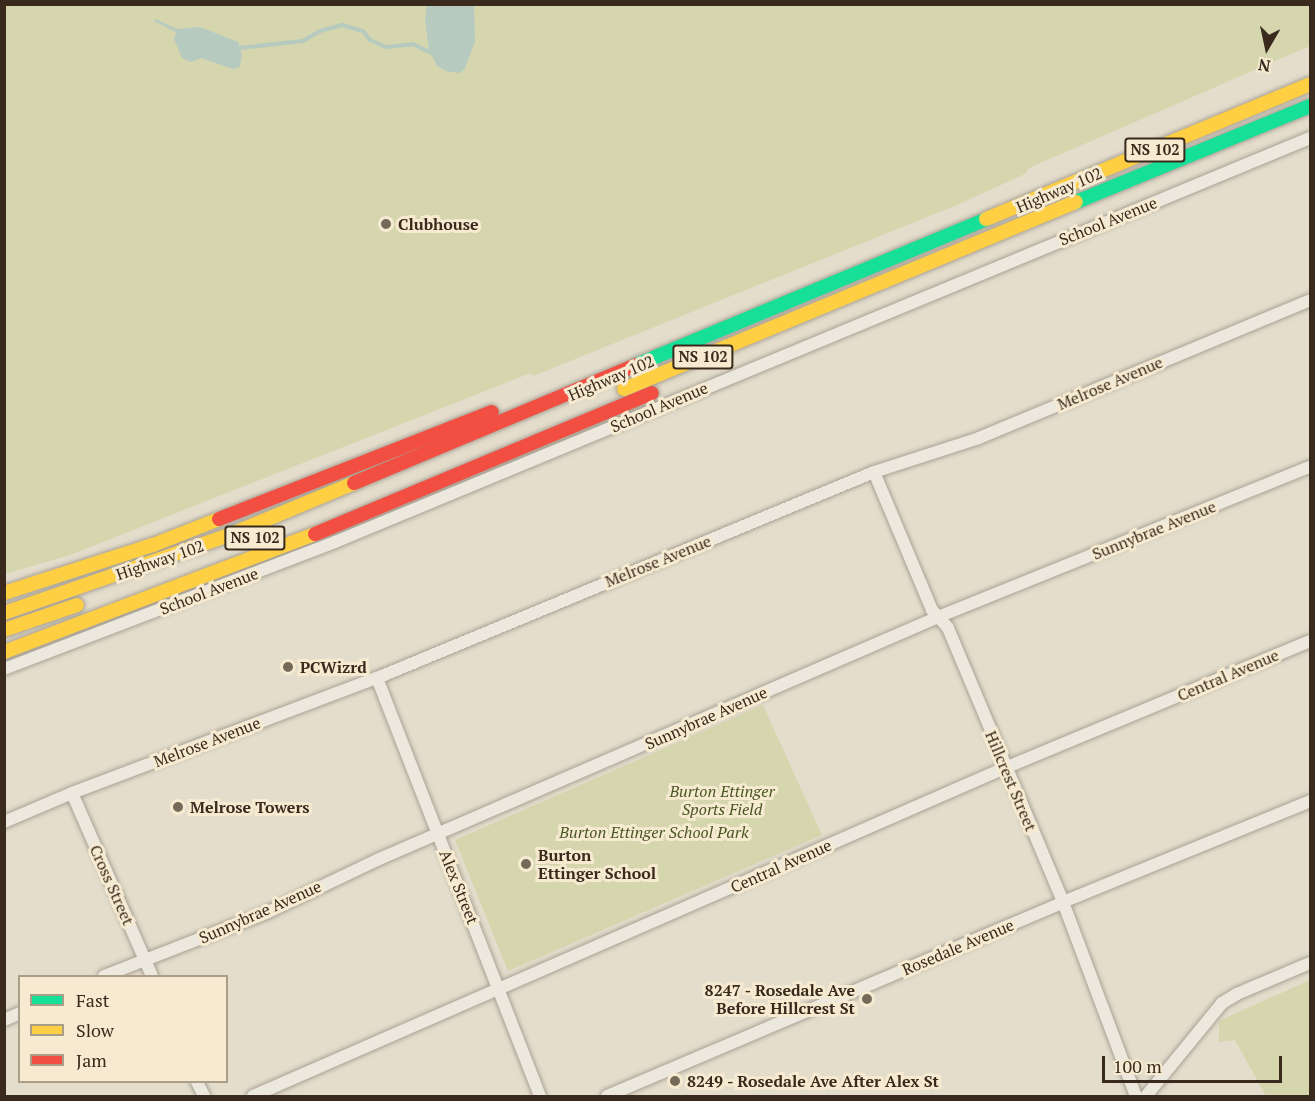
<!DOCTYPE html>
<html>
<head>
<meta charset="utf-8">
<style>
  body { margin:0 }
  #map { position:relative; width:1315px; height:1101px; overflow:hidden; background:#e4ddcc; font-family:"PT Serif",serif }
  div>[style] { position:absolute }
  .green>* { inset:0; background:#d5d5ae }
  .water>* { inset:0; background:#b7cabf }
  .stream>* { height:4px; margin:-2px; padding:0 2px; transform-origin:2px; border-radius:2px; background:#b7cabf }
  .roads { filter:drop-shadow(0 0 2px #a9a295) drop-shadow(0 0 2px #a9a295) }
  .street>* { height:12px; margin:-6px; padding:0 6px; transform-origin:6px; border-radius:6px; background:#ece8de }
  .fast>* { height:14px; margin:-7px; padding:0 7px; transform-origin:7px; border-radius:7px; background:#16e098 }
  .slow>* { height:14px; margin:-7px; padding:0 7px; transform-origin:7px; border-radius:7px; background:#ffcf43 }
  .jam>* { height:14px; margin:-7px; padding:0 7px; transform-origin:7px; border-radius:7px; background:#f24e42 }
  .dots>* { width:16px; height:16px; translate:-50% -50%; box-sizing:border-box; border:3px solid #f6ebd1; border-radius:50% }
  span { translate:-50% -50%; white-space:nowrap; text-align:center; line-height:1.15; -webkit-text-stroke:6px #f6ebd1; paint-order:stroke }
  .shield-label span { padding:2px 4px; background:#f6ebd1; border:2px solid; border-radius:4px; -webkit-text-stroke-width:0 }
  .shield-label { font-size:15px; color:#392a1d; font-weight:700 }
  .street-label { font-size:16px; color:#392a1d }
  .poi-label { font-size:16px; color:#392a1d; font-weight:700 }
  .left { translate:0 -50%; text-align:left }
  .right { translate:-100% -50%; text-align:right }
  .park-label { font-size:16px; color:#4a5623; font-style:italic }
  .frame { position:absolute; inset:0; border:6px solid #392a1d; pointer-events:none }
  .legend { position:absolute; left:18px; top:975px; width:210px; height:108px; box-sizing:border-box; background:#f6ebd1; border:2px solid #aa9e89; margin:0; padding:8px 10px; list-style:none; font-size:18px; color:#392a1d }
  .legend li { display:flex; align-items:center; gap:12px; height:30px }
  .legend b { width:30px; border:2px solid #aa9e89 }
  .north { position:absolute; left:1237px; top:18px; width:60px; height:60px; -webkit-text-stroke:4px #f6ebd1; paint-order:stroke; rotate:189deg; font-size:16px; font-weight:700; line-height:24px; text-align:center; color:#392a1d }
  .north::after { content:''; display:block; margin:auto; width:21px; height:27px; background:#392a1d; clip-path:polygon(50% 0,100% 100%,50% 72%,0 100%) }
  .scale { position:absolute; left:1102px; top:1056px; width:180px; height:27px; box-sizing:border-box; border:3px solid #392a1d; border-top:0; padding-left:8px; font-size:18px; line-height:21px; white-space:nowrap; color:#392a1d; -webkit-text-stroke:4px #f6ebd1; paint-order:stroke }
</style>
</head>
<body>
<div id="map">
  <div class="green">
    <div style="clip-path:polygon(5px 5px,1310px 5px,1310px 46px,1029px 168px,1025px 174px,957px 205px,533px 376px,531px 373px,70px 555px,5px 574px)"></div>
    <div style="clip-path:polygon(763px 705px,822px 835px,508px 971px,455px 840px)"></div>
    <div style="clip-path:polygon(1310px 980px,1310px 1096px,1266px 1096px,1235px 1040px,1219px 1042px,1219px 1021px)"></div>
  </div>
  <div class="water">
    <div style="clip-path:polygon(427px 5px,474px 5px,475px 42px,464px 70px,459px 73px,446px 71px,437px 66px,429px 50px,425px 19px)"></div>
    <div style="clip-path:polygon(155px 19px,177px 29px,200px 27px,238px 42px,242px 55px,240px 67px,233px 69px,201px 58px,191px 62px,182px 58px,174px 39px,176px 32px,154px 21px)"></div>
  </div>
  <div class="stream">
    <div style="left:239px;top:48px;width:64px;rotate:-6.2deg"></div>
    <div style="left:303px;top:41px;width:20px;rotate:-30deg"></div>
    <div style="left:320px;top:31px;width:23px;rotate:-15deg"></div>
    <div style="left:342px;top:25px;width:22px;rotate:16deg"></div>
    <div style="left:363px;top:31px;width:11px;rotate:52deg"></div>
    <div style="left:370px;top:40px;width:17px;rotate:24deg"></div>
    <div style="left:386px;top:47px;width:27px;rotate:-6deg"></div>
    <div style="left:413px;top:44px;width:20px;rotate:27deg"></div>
  </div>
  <div class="roads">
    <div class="street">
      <div style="left:874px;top:472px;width:150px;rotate:67.2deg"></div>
      <div style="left:932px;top:610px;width:24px;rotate:48deg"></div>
      <div style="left:948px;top:628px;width:297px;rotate:67.2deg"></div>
      <div style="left:1063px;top:902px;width:207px;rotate:69.4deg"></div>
      <div style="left:4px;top:669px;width:355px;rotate:-21deg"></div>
      <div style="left:335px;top:542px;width:1055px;rotate:-22.51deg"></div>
      <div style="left:377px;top:678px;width:449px;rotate:68.7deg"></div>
      <div style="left:72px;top:793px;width:200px;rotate:66.4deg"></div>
      <div style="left:4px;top:822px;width:74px;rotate:-23.1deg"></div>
      <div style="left:72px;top:793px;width:326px;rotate:-20.7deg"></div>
      <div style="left:377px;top:678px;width:538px;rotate:-22.51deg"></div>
      <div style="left:874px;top:472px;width:110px;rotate:-17.9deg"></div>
      <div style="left:979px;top:438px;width:359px;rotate:-22.6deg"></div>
      <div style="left:104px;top:976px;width:176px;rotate:-21.3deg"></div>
      <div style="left:268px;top:912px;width:121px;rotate:-25.5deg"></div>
      <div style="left:377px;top:860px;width:611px;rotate:-23.42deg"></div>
      <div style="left:938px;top:617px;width:401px;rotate:-22deg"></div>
      <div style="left:4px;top:1020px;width:17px;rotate:-24deg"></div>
      <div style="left:197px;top:1082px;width:16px;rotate:63deg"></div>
      <div style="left:253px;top:1096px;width:820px;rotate:-23.57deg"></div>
      <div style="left:1005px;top:768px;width:330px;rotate:-22.6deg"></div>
      <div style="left:607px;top:1096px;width:496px;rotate:-23deg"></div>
      <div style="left:1063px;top:902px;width:267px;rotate:-22.2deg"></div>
      <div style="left:1146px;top:1096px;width:120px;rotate:-50.7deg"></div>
      <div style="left:1222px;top:1003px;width:17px;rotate:-31deg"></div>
      <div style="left:1237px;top:994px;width:79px;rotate:-23deg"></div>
    </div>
    <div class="fast">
      <div style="left:1076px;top:202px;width:253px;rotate:-22.3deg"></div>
      <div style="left:636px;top:365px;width:379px;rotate:-22.6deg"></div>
    </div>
    <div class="slow">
      <div style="left:986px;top:219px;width:351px;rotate:-22.6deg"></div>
      <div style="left:624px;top:389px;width:489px;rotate:-22.5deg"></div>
      <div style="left:4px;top:593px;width:157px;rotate:-17.9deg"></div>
      <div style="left:153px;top:545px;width:71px;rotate:-21.5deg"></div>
      <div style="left:4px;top:613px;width:238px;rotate:-19.1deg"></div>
      <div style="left:229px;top:535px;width:135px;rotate:-22.6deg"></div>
      <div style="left:4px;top:630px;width:77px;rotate:-18.9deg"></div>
      <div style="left:4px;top:652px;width:333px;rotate:-20.8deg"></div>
    </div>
    <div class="jam">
      <div style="left:354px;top:483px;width:306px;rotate:-22.7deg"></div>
      <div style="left:219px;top:519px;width:293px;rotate:-21.4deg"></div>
      <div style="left:315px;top:534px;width:365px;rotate:-22.7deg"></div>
    </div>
  </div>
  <div class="dots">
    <div style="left:386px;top:224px;background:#75695a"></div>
    <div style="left:288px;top:667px;background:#75695a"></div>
    <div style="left:178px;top:807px;background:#75695a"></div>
    <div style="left:526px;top:864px;background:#75695a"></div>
    <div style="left:867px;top:999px;background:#75695a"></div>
    <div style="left:675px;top:1081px;background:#75695a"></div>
  </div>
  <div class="shield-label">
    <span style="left:1155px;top:150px">NS 102</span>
    <span style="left:703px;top:357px">NS 102</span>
    <span style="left:255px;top:538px">NS 102</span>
  </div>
  <div class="street-label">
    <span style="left:1059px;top:190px;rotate:-23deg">Highway 102</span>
    <span style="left:1108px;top:221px;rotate:-22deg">School Avenue</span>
    <span style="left:611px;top:378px;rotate:-23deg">Highway 102</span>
    <span style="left:1110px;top:383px;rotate:-23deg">Melrose Avenue</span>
    <span style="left:659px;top:407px;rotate:-23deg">School Avenue</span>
    <span style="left:1154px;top:530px;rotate:-22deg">Sunnybrae Avenue</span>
    <span style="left:160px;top:560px;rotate:-19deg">Highway 102</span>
    <span style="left:658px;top:561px;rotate:-22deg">Melrose Avenue</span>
    <span style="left:209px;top:591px;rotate:-21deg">School Avenue</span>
    <span style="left:1228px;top:675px;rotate:-23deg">Central Avenue</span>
    <span style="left:706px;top:718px;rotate:-24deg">Sunnybrae Avenue</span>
    <span style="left:207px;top:742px;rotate:-21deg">Melrose Avenue</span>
    <span style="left:1011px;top:781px;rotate:67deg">Hillcrest Street</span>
    <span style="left:781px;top:866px;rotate:-24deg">Central Avenue</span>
    <span style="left:112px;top:885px;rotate:66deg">Cross Street</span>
    <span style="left:459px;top:887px;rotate:68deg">Alex Street</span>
    <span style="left:260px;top:912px;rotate:-24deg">Sunnybrae Avenue</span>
    <span style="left:958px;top:947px;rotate:-23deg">Rosedale Avenue</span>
  </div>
  <div class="poi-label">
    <span class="left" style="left:398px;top:224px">Clubhouse</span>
    <span class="left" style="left:300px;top:667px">PCWizrd</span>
    <span class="left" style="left:190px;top:807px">Melrose Towers</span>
    <span class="left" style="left:538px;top:864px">Burton<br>Ettinger School</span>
    <span class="right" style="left:855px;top:999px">8247 - Rosedale Ave<br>Before Hillcrest St</span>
    <span class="left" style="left:687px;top:1081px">8249 - Rosedale Ave After Alex St</span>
  </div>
  <div class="park-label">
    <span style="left:722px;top:800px">Burton Ettinger<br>Sports Field</span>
    <span style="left:654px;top:832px">Burton Ettinger School Park</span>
  </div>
  <div class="frame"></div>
  <ul class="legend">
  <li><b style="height:8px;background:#16e098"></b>Fast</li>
  <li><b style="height:8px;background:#ffcf43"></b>Slow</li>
  <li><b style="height:8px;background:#f24e42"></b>Jam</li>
  </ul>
  <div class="north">N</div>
  <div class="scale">100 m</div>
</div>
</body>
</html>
